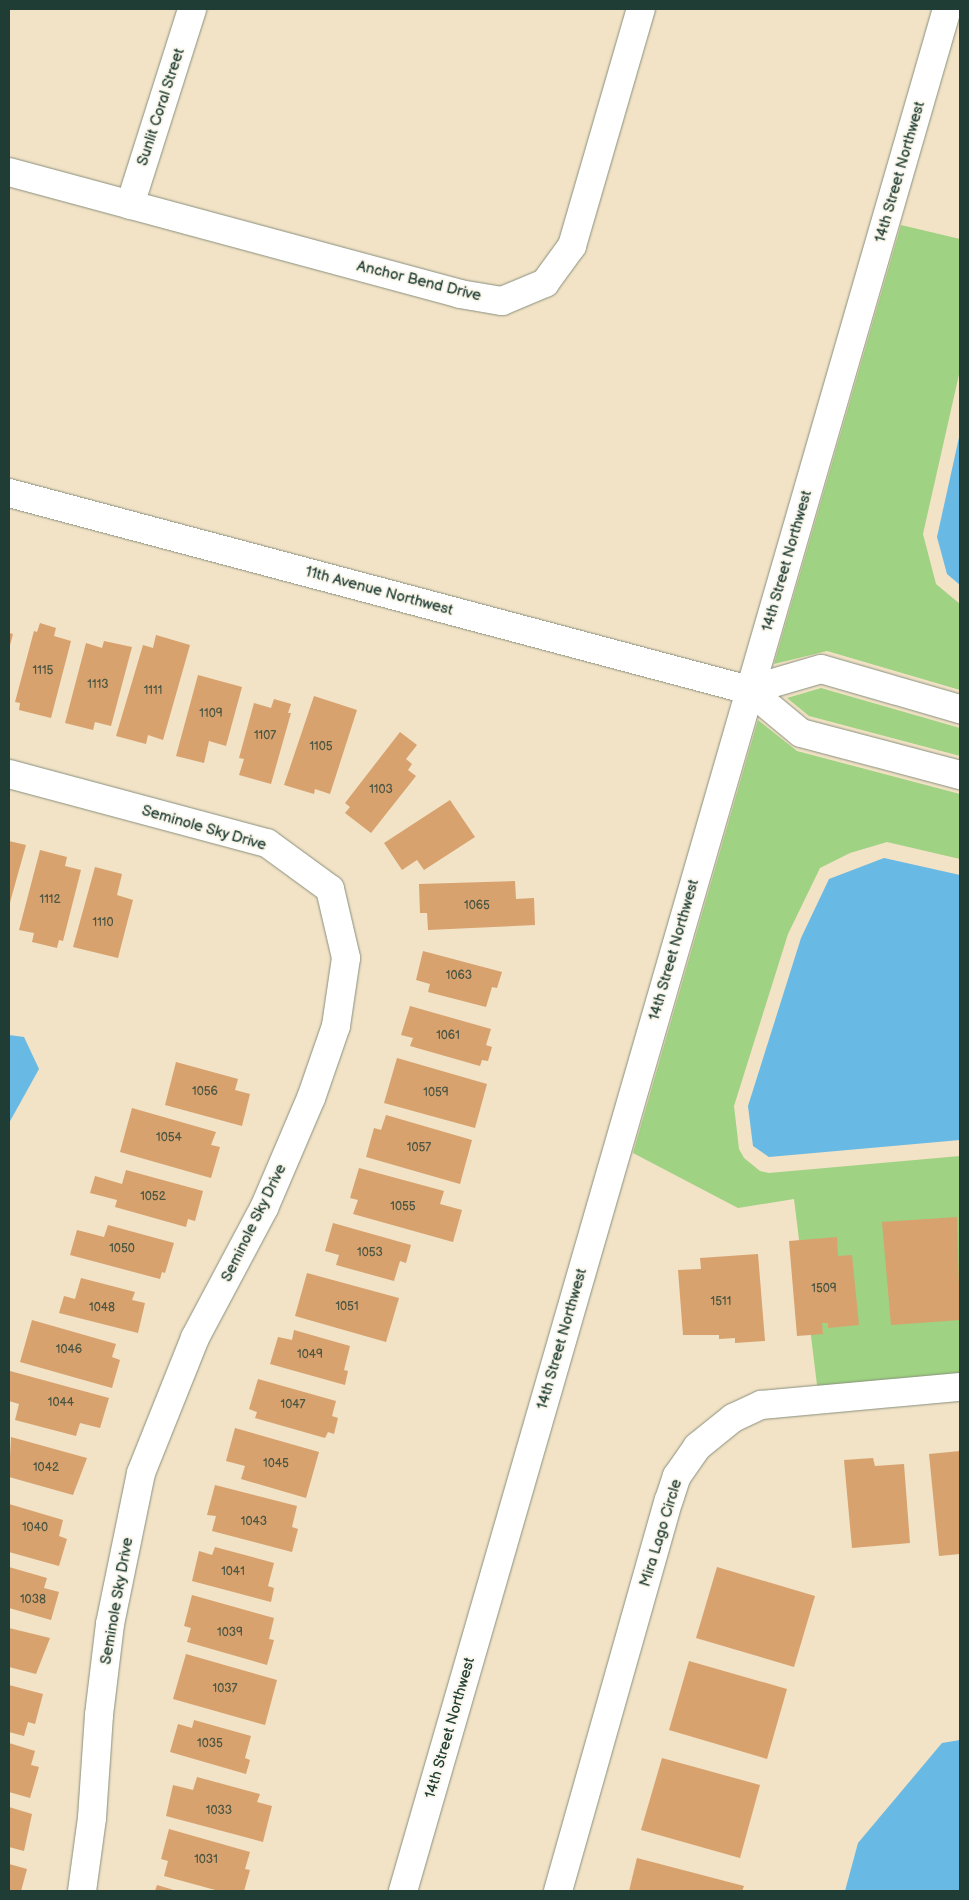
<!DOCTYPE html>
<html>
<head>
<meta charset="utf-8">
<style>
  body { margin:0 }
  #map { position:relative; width:969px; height:1900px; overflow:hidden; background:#f2e2c6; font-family:"Balsamiq Sans",sans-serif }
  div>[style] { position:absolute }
  .green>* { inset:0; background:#9fd282 }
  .water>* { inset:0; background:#68b9e3 }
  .building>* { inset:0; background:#d7a26e }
  .roads { filter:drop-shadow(0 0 1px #88907d) drop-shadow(0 0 1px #88907d) }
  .minor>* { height:28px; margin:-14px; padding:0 14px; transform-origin:14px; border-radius:14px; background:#fff }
  .tertiary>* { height:28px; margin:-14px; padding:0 14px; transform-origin:14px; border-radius:14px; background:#fff }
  span { translate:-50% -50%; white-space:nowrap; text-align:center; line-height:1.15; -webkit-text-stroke:4px #fbf7ec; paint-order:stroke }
  .number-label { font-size:12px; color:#4d5642 }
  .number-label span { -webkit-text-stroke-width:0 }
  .street-label { font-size:15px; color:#1f3d34 }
  .frame { position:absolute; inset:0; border:10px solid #1f3d34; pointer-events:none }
</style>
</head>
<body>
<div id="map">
  <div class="green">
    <div style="clip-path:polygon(901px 225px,960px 239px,960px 370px,923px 534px,936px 584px,960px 604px,960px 690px,827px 651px,774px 664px)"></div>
    <div style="clip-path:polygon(821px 688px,960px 728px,960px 756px,809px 716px,787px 698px)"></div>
    <div style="clip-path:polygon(758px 720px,797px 751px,960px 794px,960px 859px,887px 842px,850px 853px,820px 868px,788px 934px,734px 1106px,739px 1149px,744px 1158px,760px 1171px,769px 1173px,960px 1156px,960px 1384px,818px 1393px,794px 1199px,738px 1208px,633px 1153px)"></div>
  </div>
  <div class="water">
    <div style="clip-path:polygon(960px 433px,960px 585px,947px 574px,937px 537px)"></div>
    <div style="clip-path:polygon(884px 858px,960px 875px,960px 1140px,769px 1157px,753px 1146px,748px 1106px,801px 938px,829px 879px)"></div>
    <div style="clip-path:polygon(9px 1035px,24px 1037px,39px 1069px,9px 1123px)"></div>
    <div style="clip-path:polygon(960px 1740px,960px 1891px,845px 1891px,858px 1843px,942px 1743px)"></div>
  </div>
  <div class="building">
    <div style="clip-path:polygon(40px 623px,56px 628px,54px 636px,71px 641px,51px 718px,19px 710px,20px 703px,15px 702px,34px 631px,37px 632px)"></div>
    <div style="clip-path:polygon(9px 633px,13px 634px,9px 649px)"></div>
    <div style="clip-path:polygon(156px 635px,190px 645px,163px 740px,148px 735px,146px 744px,116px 736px,143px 645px,153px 648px)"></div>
    <div style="clip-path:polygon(104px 641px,132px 647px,111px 726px,95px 722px,93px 730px,65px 723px,86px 643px,102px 648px)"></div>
    <div style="clip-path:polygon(198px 675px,242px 687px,226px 746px,209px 741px,204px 763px,176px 756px)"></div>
    <div style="clip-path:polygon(314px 696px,357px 710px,330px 794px,315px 789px,314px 794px,284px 785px)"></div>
    <div style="clip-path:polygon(274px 699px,291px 704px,288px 713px,291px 713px,271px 784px,239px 775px,244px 759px,239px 758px,254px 703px,271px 708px)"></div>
    <div style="clip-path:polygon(400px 732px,417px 745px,406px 759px,412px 764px,408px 770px,416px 776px,371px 833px,345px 813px,350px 807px,345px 803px)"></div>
    <div style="clip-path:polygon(450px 800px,475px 837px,424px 870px,417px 860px,402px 870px,384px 843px)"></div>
    <div style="clip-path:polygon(9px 841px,26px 845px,9px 906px)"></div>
    <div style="clip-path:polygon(40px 850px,67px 857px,65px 866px,81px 870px,63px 941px,59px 940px,57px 948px,32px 942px,34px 933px,19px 930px)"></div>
    <div style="clip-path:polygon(95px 867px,122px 874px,117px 895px,133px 900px,118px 958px,73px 947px)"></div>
    <div style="clip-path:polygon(515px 881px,516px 899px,534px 898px,535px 925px,428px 930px,427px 913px,420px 913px,419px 884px)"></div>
    <div style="clip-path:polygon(423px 951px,502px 972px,497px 988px,492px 987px,486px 1007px,428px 992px,430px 984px,416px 980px)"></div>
    <div style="clip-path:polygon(410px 1006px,491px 1029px,486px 1045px,492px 1047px,488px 1061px,482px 1060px,480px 1066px,410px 1046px,413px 1038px,401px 1035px)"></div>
    <div style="clip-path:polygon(397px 1058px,487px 1084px,475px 1128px,384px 1103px)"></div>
    <div style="clip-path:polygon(176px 1062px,238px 1079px,235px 1090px,250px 1094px,242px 1126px,165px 1105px)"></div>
    <div style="clip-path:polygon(132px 1108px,216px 1132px,211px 1145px,220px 1147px,211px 1178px,120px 1152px)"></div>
    <div style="clip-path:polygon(386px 1115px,472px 1140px,460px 1184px,366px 1157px,374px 1128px,381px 1130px)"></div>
    <div style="clip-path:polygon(359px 1168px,444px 1191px,440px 1204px,462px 1210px,453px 1242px,353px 1214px,358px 1200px,350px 1198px)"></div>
    <div style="clip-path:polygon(126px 1170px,203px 1191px,195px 1221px,188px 1219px,186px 1227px,115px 1207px,117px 1200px,90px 1193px,95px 1176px,122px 1184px)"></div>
    <div style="clip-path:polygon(957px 1217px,960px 1320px,891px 1325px,882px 1222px)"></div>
    <div style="clip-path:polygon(333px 1223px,411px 1245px,406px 1263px,400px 1261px,394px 1281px,336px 1265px,339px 1255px,325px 1251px)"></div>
    <div style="clip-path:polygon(108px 1225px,174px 1243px,165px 1273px,162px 1272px,160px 1279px,70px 1255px,77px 1230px,104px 1237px)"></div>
    <div style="clip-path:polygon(837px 1237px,838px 1256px,852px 1255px,859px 1325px,828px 1328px,828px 1323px,822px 1323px,823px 1334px,797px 1336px,789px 1241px)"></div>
    <div style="clip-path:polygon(758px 1254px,765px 1341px,735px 1343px,735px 1338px,719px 1339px,719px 1335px,683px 1335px,678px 1270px,701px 1269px,700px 1258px)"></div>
    <div style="clip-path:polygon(307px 1273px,399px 1298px,386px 1342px,295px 1316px)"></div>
    <div style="clip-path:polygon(81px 1278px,135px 1292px,132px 1300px,145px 1303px,138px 1333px,59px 1313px,64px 1296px,75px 1299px)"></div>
    <div style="clip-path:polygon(32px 1320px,116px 1344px,112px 1357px,120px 1360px,112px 1388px,20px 1362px)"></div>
    <div style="clip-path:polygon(294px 1330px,350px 1346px,344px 1370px,348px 1371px,345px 1385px,270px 1364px,278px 1337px,292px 1340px)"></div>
    <div style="clip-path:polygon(10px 1371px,109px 1398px,100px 1428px,80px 1423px,76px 1436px,15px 1420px,19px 1404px,9px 1401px)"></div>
    <div style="clip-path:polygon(258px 1379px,336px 1401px,332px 1416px,338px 1418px,334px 1434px,328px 1432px,325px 1438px,255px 1418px,257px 1412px,249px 1409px)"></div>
    <div style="clip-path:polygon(235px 1428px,319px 1452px,306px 1498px,241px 1479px,245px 1466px,226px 1461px)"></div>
    <div style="clip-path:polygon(11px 1437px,87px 1458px,73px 1495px,9px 1477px)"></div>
    <div style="clip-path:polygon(960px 1451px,960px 1554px,939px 1556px,929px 1454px)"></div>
    <div style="clip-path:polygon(873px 1458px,875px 1466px,904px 1464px,910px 1543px,852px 1548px,844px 1460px)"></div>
    <div style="clip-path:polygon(215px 1485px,297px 1506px,292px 1527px,298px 1529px,292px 1552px,212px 1531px,216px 1516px,207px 1515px)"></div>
    <div style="clip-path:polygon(9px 1504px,63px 1520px,59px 1536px,67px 1539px,59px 1566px,9px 1552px)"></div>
    <div style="clip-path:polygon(215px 1547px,274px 1563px,268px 1586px,274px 1588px,271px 1602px,192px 1581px,199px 1551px,212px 1555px)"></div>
    <div style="clip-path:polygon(9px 1567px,47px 1578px,44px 1588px,59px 1592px,51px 1620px,9px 1608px)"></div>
    <div style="clip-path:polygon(717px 1567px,815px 1596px,794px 1667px,696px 1638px)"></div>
    <div style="clip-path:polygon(192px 1595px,274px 1618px,269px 1639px,274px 1640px,267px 1665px,187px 1642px,191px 1628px,184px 1626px)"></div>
    <div style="clip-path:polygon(9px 1628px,50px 1638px,36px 1674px,9px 1667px)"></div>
    <div style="clip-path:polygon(186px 1654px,277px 1680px,265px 1725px,173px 1699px)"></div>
    <div style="clip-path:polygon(689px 1661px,787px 1689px,767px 1759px,669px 1730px)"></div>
    <div style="clip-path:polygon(9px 1685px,43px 1694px,35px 1724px,28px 1722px,24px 1736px,9px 1732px)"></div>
    <div style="clip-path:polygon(194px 1720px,251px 1736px,245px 1758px,250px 1760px,246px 1774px,170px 1752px,178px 1724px,192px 1728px)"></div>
    <div style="clip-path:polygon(9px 1743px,35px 1751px,31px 1765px,39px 1767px,30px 1798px,9px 1792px)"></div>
    <div style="clip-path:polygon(662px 1758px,760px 1785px,740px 1858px,641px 1830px)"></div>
    <div style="clip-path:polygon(197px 1777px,260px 1794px,257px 1802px,272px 1806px,263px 1842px,166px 1816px,173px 1785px,193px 1790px)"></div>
    <div style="clip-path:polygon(9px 1807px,32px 1814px,24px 1851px,9px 1847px)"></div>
    <div style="clip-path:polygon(169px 1829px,250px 1852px,245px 1869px,250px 1870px,244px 1891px,219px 1891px,164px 1876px,168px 1861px,161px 1859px)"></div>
    <div style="clip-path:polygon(637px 1858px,744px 1886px,742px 1891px,629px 1891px)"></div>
    <div style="clip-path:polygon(9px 1864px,27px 1869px,21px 1891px,9px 1891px)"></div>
    <div style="clip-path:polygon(157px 1885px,177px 1891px,155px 1891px)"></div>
  </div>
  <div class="roads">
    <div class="minor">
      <div style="left:9px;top:172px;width:467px;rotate:15.1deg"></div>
      <div style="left:460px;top:294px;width:43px;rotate:9.5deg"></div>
      <div style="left:502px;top:301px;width:47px;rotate:-22.7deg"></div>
      <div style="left:545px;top:283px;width:46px;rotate:-53.9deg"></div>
      <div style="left:572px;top:246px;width:247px;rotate:-73.8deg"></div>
      <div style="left:130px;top:205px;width:206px;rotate:-72.4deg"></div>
      <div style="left:749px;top:690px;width:67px;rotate:39.6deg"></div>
      <div style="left:801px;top:733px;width:164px;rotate:14.8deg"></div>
      <div style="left:749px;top:690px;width:75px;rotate:-16.3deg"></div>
      <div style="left:821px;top:669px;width:145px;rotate:16.1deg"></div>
      <div style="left:9px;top:774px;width:267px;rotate:15deg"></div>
      <div style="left:267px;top:843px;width:78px;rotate:36.1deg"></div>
      <div style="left:330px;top:889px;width:71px;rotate:76.9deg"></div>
      <div style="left:346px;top:958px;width:69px;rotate:98.4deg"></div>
      <div style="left:336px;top:1026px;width:76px;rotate:109.1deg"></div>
      <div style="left:311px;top:1098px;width:120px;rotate:113.1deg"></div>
      <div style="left:264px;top:1208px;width:147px;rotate:118deg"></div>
      <div style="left:195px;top:1338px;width:145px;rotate:111.8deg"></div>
      <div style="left:141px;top:1473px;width:154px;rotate:101.6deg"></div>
      <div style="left:110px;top:1624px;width:92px;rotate:96.9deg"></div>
      <div style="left:99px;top:1715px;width:103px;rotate:93.9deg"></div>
      <div style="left:92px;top:1818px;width:74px;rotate:97.8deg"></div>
      <div style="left:403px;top:1891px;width:1959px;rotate:-73.88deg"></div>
      <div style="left:558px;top:1891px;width:406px;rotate:-74.2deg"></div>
      <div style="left:669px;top:1500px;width:25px;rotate:-72deg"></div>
      <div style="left:677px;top:1476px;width:35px;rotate:-55deg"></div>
      <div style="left:697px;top:1447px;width:46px;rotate:-38.9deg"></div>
      <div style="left:733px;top:1418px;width:31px;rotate:-25deg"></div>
      <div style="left:761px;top:1405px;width:200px;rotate:-5.2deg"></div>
    </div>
    <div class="tertiary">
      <div style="left:9px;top:493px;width:766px;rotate:14.91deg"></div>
    </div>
  </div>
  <div class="number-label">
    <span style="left:43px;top:671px">1115</span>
    <span style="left:98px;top:685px">1113</span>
    <span style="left:153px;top:691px">1111</span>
    <span style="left:211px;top:714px">1109</span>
    <span style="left:265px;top:736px">1107</span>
    <span style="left:321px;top:747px">1105</span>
    <span style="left:381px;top:790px">1103</span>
    <span style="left:50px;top:900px">1112</span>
    <span style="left:477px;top:906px">1065</span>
    <span style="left:103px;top:923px">1110</span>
    <span style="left:459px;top:976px">1063</span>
    <span style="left:448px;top:1036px">1061</span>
    <span style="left:205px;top:1092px">1056</span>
    <span style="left:436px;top:1093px">1059</span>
    <span style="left:169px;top:1138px">1054</span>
    <span style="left:419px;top:1148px">1057</span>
    <span style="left:153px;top:1197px">1052</span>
    <span style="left:403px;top:1207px">1055</span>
    <span style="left:122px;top:1249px">1050</span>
    <span style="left:370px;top:1253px">1053</span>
    <span style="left:824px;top:1289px">1509</span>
    <span style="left:721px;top:1302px">1511</span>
    <span style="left:347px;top:1307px">1051</span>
    <span style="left:102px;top:1308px">1048</span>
    <span style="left:69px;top:1350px">1046</span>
    <span style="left:310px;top:1355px">1049</span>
    <span style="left:61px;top:1403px">1044</span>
    <span style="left:293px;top:1405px">1047</span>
    <span style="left:276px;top:1464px">1045</span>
    <span style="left:46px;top:1468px">1042</span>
    <span style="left:254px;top:1522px">1043</span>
    <span style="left:35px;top:1528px">1040</span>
    <span style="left:233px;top:1572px">1041</span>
    <span style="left:33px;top:1600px">1038</span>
    <span style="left:230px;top:1633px">1039</span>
    <span style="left:225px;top:1689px">1037</span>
    <span style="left:210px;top:1744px">1035</span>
    <span style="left:219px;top:1811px">1033</span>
    <span style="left:206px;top:1860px">1031</span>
  </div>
  <div class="street-label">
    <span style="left:161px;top:107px;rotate:-72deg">Sunlit Coral Street</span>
    <span style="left:900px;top:172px;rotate:-74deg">14th Street Northwest</span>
    <span style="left:419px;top:281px;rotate:14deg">Anchor Bend Drive</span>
    <span style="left:787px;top:561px;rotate:-74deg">14th Street Northwest</span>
    <span style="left:379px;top:591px;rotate:15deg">11th Avenue Northwest</span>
    <span style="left:204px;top:828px;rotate:16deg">Seminole Sky Drive</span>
    <span style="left:674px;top:950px;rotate:-74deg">14th Street Northwest</span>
    <span style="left:254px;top:1223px;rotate:-64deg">Seminole Sky Drive</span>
    <span style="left:562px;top:1339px;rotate:-74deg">14th Street Northwest</span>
    <span style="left:661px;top:1533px;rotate:-73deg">Mira Lago Circle</span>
    <span style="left:117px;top:1601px;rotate:-80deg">Seminole Sky Drive</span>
    <span style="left:450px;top:1728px;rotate:-74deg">14th Street Northwest</span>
  </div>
  <div class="frame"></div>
</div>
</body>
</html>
